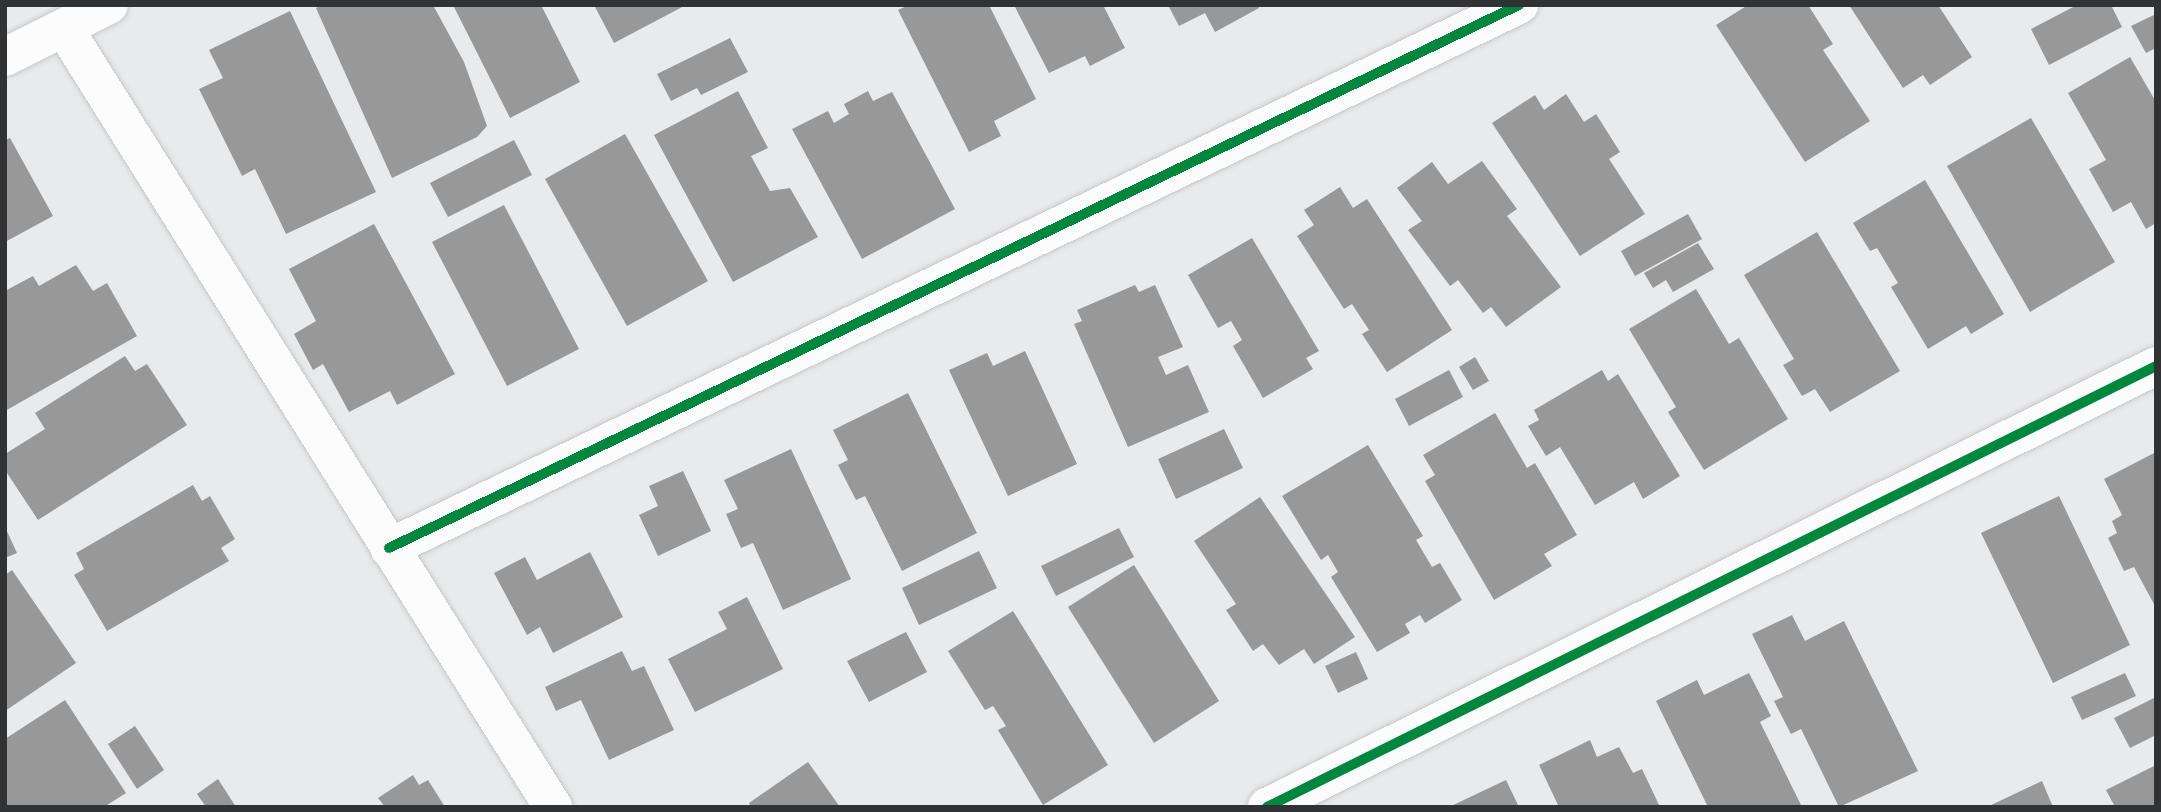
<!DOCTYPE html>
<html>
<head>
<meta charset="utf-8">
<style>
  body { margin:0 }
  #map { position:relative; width:2161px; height:812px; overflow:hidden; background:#e9eaeb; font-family:Raleway,sans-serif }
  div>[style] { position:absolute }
  .building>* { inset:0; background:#989899 }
  .roads { filter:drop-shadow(0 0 2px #c7c8c8) drop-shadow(0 0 2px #c7c8c8) }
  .minor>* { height:38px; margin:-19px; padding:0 19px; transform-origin:19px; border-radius:19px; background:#fcfcfc }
  .cycleway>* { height:10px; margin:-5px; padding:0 5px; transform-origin:5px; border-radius:5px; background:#00873e }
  span { translate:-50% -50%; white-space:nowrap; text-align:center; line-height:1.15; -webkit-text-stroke:7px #fff; paint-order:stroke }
  .frame { position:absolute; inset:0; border:7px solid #313233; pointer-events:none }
</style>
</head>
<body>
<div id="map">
  <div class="building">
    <div style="clip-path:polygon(322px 5px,433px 5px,464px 62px,487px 126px,477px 137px,392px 178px,316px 8px)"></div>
    <div style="clip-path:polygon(453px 5px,541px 5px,580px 82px,510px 118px)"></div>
    <div style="clip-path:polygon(594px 5px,686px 5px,614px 43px)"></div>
    <div style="clip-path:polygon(909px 5px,989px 5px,1036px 99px,994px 121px,1001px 136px,969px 152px,898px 10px)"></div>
    <div style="clip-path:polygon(1014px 5px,1103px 5px,1125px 48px,1090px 66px,1085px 56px,1049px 73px)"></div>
    <div style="clip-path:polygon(1168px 5px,1258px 5px,1259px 8px,1215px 32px,1205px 13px,1179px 26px)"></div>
    <div style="clip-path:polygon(1748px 5px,1808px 5px,1833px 44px,1823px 50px,1870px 121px,1805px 162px,1716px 25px)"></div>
    <div style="clip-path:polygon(1849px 5px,1938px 5px,1972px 57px,1930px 85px,1923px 75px,1903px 88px)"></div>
    <div style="clip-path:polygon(2077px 5px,2111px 5px,2122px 27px,2049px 65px,2031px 29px)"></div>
    <div style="clip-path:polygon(290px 11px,376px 192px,286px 234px,255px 169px,242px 176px,199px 89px,223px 78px,209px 50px)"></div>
    <div style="clip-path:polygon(2156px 14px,2156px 48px,2146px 53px,2131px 26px)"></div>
    <div style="clip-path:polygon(730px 38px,748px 72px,701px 95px,697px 88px,671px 101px,657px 74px)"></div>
    <div style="clip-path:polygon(2130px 57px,2156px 102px,2156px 223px,2146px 229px,2131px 202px,2113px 212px,2089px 169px,2106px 160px,2068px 93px)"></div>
    <div style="clip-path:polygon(738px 91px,768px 148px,751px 156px,770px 191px,790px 188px,818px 237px,733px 282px,654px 135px)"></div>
    <div style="clip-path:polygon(868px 91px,873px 101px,892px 92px,955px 209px,862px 259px,792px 129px,828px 111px,834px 123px,849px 114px,844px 104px)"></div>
    <div style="clip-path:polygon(1566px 94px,1584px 122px,1596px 114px,1620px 152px,1609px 159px,1645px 214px,1580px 256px,1492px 123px,1535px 95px,1544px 110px)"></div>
    <div style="clip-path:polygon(2031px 118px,2115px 262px,2030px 312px,1947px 166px)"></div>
    <div style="clip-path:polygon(625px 134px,708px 281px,627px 326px,545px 179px)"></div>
    <div style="clip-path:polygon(10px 138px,53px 216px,5px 242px,5px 140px)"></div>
    <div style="clip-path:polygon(514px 140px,532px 175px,448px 217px,430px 183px)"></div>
    <div style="clip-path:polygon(1482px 161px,1517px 209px,1507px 216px,1561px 287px,1506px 327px,1491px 307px,1483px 313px,1458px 280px,1450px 286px,1408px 230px,1422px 221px,1397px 188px,1432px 162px,1448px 184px)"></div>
    <div style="clip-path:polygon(1925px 180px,2004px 314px,1971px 334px,1966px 326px,1928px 349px,1891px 287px,1898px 283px,1877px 248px,1870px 251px,1853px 223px)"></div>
    <div style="clip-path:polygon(1340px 187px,1353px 208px,1367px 199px,1452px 330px,1387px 372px,1362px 334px,1369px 330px,1352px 304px,1344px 309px,1297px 236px,1314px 225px,1304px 210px)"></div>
    <div style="clip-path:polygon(504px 205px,579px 349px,507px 386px,432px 242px)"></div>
    <div style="clip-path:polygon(1688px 214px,1702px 239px,1635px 276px,1621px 251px)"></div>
    <div style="clip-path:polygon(374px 224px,455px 374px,397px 405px,390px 391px,349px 412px,323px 364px,313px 370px,294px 334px,316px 321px,289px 269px)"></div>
    <div style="clip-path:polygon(1817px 232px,1900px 371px,1830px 412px,1815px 389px,1802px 396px,1783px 365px,1794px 359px,1744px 275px)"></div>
    <div style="clip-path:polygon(1252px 238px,1319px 351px,1306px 358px,1313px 369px,1263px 398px,1233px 346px,1242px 340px,1231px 321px,1218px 328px,1188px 275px)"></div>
    <div style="clip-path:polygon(1698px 243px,1714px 269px,1673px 292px,1666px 280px,1653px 288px,1644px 273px)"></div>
    <div style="clip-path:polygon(76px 265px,93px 291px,107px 283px,137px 336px,5px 411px,5px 291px,33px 276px,39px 286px)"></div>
    <div style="clip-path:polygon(1135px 285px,1139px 292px,1155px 285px,1183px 347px,1158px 357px,1166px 375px,1188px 365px,1209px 412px,1128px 447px,1074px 324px,1082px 321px,1077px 310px)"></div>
    <div style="clip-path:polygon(1696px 289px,1729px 344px,1739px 338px,1788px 419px,1704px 470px,1668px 412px,1676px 407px,1629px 329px)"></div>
    <div style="clip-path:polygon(1025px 351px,1077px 464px,1008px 496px,949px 370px,987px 353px,993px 366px)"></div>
    <div style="clip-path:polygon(125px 356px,135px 371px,147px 364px,187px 425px,38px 520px,5px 470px,5px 454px,45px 429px,35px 413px)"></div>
    <div style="clip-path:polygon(1475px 357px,1489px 381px,1473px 390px,1459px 367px)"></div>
    <div style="clip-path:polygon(1449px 370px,1463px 397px,1409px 426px,1395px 399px)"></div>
    <div style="clip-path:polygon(1602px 370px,1608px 381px,1618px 374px,1680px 476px,1643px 499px,1634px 482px,1595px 505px,1560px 447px,1546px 456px,1528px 426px,1539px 420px,1534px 410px)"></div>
    <div style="clip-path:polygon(908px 393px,977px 533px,902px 571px,865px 496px,856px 500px,838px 465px,848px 460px,833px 430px)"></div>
    <div style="clip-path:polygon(1495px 413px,1527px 468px,1535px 463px,1577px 535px,1544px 554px,1552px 566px,1494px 600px,1425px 481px,1435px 475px,1423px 455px)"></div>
    <div style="clip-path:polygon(1224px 429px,1243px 468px,1176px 499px,1158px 459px)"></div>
    <div style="clip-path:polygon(1368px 445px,1423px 536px,1416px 540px,1432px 567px,1440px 563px,1462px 600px,1425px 623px,1420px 615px,1405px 624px,1410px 633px,1377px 652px,1331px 577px,1338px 572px,1328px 555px,1321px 560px,1282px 496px)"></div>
    <div style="clip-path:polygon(791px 449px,851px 579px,783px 610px,753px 543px,741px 548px,726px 514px,738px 509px,724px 480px)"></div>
    <div style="clip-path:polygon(2156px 452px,2156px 608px,2134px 567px,2124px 571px,2108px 538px,2117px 533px,2112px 521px,2122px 515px,2104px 479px)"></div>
    <div style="clip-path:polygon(683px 471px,711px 531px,658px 556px,639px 515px,658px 506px,649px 486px)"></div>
    <div style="clip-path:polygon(193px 485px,202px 501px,210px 496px,235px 539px,221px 548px,229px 561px,107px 631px,74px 575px,84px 569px,76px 553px)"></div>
    <div style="clip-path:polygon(2059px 496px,2130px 645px,2053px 683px,1981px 533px)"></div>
    <div style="clip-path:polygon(1260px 497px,1355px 637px,1314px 664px,1304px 649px,1279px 665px,1263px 644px,1253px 651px,1226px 610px,1236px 604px,1194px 541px)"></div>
    <div style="clip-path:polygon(5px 527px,17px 553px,5px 558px)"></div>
    <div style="clip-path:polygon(1119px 528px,1134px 557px,1056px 596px,1041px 566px)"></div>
    <div style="clip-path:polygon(979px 551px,997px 588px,919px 625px,902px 588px)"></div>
    <div style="clip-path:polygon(590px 552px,623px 617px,553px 653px,540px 627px,527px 635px,494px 573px,525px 557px,537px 580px)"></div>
    <div style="clip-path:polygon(1134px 565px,1219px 701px,1154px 743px,1068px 607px)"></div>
    <div style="clip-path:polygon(12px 570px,76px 663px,5px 711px,5px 575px)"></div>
    <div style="clip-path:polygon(747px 597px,783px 669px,695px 712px,668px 659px,727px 629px,718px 612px)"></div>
    <div style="clip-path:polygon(1013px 611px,1108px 765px,1043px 805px,998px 730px,1006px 726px,993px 706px,985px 710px,948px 651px)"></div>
    <div style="clip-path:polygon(1792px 615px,1805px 641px,1844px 621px,1918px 771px,1839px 807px,1801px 729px,1791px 734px,1774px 701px,1783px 697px,1752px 634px)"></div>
    <div style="clip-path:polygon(906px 632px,927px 672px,869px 702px,847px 661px)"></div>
    <div style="clip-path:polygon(622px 651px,632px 671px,644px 666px,674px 730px,609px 760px,581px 700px,556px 711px,545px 687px)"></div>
    <div style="clip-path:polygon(1356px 652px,1368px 679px,1338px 693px,1325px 666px)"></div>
    <div style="clip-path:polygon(1749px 673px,1771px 716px,1760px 722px,1802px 807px,1708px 807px,1656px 701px,1697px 680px,1704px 695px)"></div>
    <div style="clip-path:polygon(2125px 673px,2136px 696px,2082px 720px,2071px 697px)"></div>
    <div style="clip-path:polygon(2156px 697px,2156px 735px,2130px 748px,2114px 718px)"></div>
    <div style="clip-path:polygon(65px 700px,126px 793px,104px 807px,5px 807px,5px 739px)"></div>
    <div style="clip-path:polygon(135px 726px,164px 770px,137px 789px,108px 744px)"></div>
    <div style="clip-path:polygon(1590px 740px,1597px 757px,1619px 747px,1633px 773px,1642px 769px,1660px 807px,1559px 807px,1539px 765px)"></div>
    <div style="clip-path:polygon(808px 762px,840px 807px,751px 807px,749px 803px)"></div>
    <div style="clip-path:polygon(2156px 765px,2156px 807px,2115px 807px,2106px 790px)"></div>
    <div style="clip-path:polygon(413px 775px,419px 785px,428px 780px,445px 807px,385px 807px,378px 798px)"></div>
    <div style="clip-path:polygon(218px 779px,236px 807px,206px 807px,197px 794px)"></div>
    <div style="clip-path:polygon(1506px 780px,1519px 807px,1449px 807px)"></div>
    <div style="clip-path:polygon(2042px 781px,2053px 807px,1987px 807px)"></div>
  </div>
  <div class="roads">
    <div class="minor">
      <div style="left:64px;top:28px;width:920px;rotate:57.88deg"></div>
      <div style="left:5px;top:57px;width:116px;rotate:-26.6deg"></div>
      <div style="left:389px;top:548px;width:1254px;rotate:-25.67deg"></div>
      <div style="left:1267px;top:807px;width:992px;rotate:-26.38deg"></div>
    </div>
  </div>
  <div class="cycleway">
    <div style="left:389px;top:548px;width:1254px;rotate:-25.67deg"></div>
    <div style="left:1267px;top:807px;width:992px;rotate:-26.38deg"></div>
  </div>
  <div class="frame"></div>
</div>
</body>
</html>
